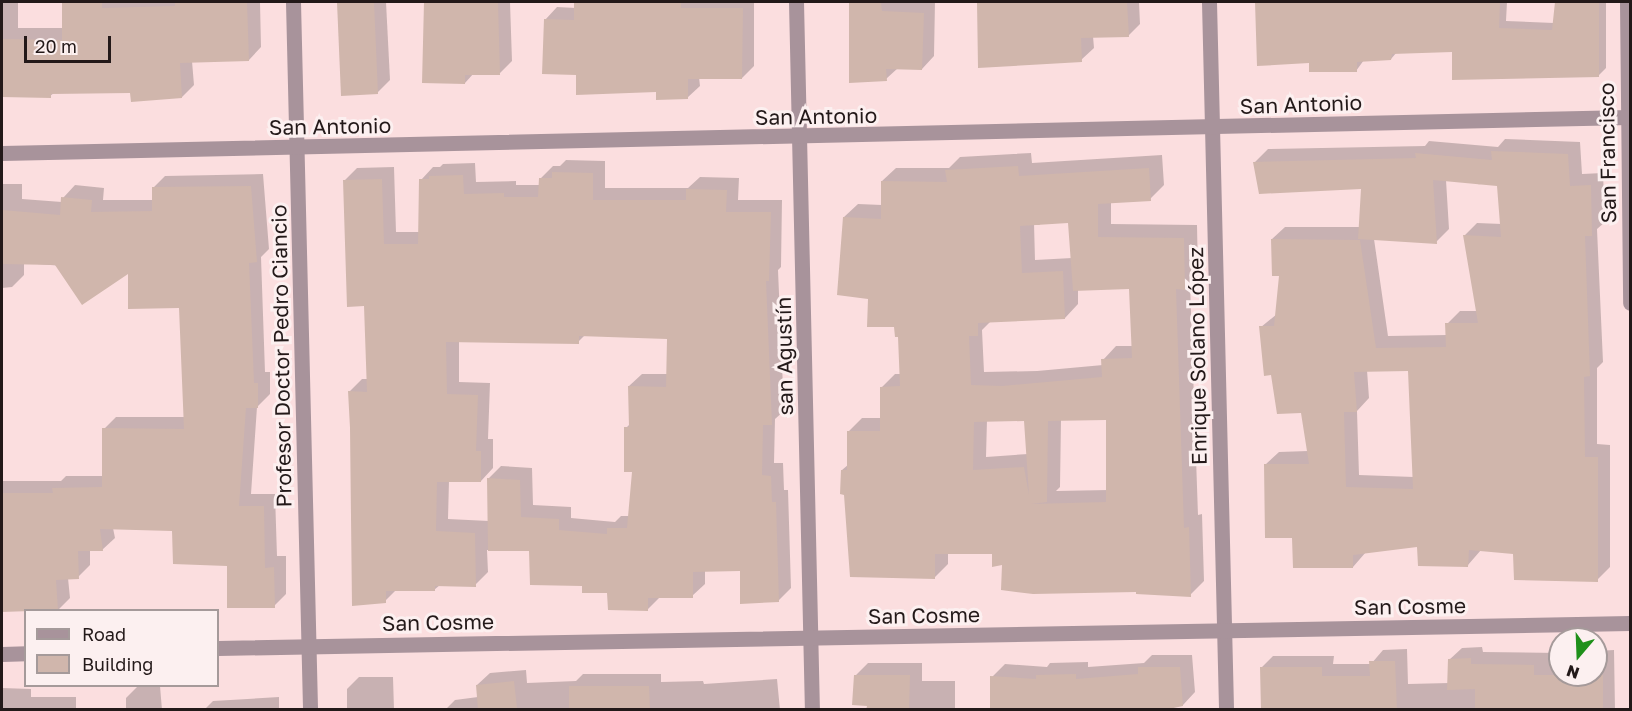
<!DOCTYPE html>
<html>
<head>
<meta charset="utf-8">
<style>
  body { margin:0 }
  #map { position:relative; width:1632px; height:711px; overflow:hidden; background:#fbdedf; font-family:"Golos Text",sans-serif }
  div>[style] { position:absolute }
  .shadow>* { inset:0; background:#0003 }
  .building>* { inset:0; background:#d0b6ac }
  .minor>* { height:15px; margin:-7.5px; padding:0 7.5px; transform-origin:7.5px; border-radius:7.5px; background:#a8939b }
  span { translate:-50% -50%; white-space:nowrap; text-align:center; line-height:1.15; -webkit-text-stroke:6px #fcf0f0; paint-order:stroke }
  .street-label { font-size:21px; color:#231919 }
  .frame { position:absolute; inset:0; border:3px solid #231919; pointer-events:none }
  .legend { position:absolute; left:24px; top:609px; width:195px; height:78px; box-sizing:border-box; background:#fcf0f0; border:2px solid #a59a9a; margin:0; padding:8px 10px; list-style:none; font-size:18px; color:#231919 }
  .legend li { display:flex; align-items:center; gap:12px; height:30px }
  .legend b { width:30px; border:2px solid #a59a9a }
  .north { position:absolute; left:1548px; top:627px; width:60px; height:60px; box-sizing:border-box; background:#fcf0f0; border:2px solid #a59a9a; border-radius:50%; rotate:199deg; font-size:16px; font-weight:700; line-height:24px; text-align:center; color:#231919 }
  .north::after { content:''; display:block; margin:auto; width:21px; height:27px; background:#1f901a; clip-path:polygon(50% 0,100% 100%,50% 72%,0 100%) }
  .scale { position:absolute; left:24px; top:36px; width:87px; height:27px; box-sizing:border-box; border:3px solid #231919; border-top:0; padding-left:8px; font-size:18px; line-height:21px; white-space:nowrap; color:#231919; -webkit-text-stroke:4px #fcf0f0; paint-order:stroke }
</style>
</head>
<body>
<div id="map">
  <div class="shadow">
    <div style="clip-path:polygon(2px 2px,18px 2px,18px 28px,64px 28px,63px 2px,260px 2px,261px 47px,249px 60px,192px 61px,194px 85px,182px 97px,132px 92px,54px 93px,50px 96px,2px 95px)"></div>
    <div style="clip-path:polygon(338px 2px,386px 2px,390px 80px,377px 93px,342px 94px)"></div>
    <div style="clip-path:polygon(426px 2px,510px 2px,512px 61px,500px 73px,474px 73px,465px 83px,423px 82px)"></div>
    <div style="clip-path:polygon(575px 2px,754px 2px,754px 66px,742px 78px,699px 77px,700px 86px,687px 98px,577px 73px,545px 20px,557px 7px,576px 8px)"></div>
    <div style="clip-path:polygon(850px 2px,935px 2px,934px 56px,922px 69px,898px 68px,886px 79px,850px 82px)"></div>
    <div style="clip-path:polygon(979px 2px,1139px 2px,1140px 24px,1128px 36px,1093px 36px,1094px 48px,1081px 60px,980px 66px)"></div>
    <div style="clip-path:polygon(1258px 2px,1507px 2px,1506px 21px,1554px 23px,1557px 2px,1606px 2px,1606px 68px,1599px 75px,1453px 51px,1397px 52px,1391px 59px,1364px 60px,1356px 71px,1310px 61px,1258px 64px)"></div>
    <div style="clip-path:polygon(evenodd,1505px 139px,1580px 142px,1582px 174px,1603px 173px,1605px 222px,1597px 229px,1603px 362px,1597px 368px,1597px 444px,1610px 445px,1610px 567px,1597px 580px,1514px 553px,1481px 550px,1468px 565px,1418px 545px,1366px 552px,1353px 567px,1294px 537px,1266px 464px,1279px 452px,1308px 451px,1302px 412px,1272px 374px,1261px 327px,1277px 314px,1281px 274px,1272px 239px,1285px 227px,1360px 227px,1362px 187px,1255px 162px,1268px 149px,1425px 146px,1429px 141px,1498px 147px,1505px 139px,1446px 180px,1498px 185px,1502px 224px,1477px 223px,1464px 236px,1477px 311px,1460px 311px,1447px 324px,1447px 335px,1388px 336px,1374px 239px,1436px 242px,1449px 229px,1446px 180px,1505px 139px,1367px 370px,1409px 370px,1414px 477px,1359px 475px,1357px 411px,1369px 398px,1367px 370px)"></div>
    <div style="clip-path:polygon(evenodd,1031px 153px,1032px 163px,1162px 155px,1164px 185px,1150px 199px,1111px 201px,1111px 224px,1197px 225px,1198px 274px,1190px 283px,1198px 515px,1202px 514px,1204px 581px,1190px 595px,1137px 590px,1004px 563px,994px 552px,948px 552px,948px 564px,934px 578px,842px 470px,849px 464px,849px 431px,862px 418px,882px 418px,882px 387px,895px 374px,901px 374px,900px 335px,896px 326px,869px 298px,844px 217px,858px 204px,882px 205px,882px 181px,896px 168px,949px 168px,960px 157px,1031px 153px,1070px 221px,1072px 258px,1035px 260px,1034px 223px,1070px 221px,1031px 153px,1130px 288px,1133px 346px,1116px 346px,1103px 360px,1103px 365px,1037px 371px,984px 372px,982px 330px,991px 321px,1065px 318px,1078px 304px,1078px 290px,1130px 288px,1031px 153px,1107px 418px,1108px 490px,1056px 491px,1060px 487px,1061px 419px,1107px 418px,1031px 153px,987px 420px,1026px 420px,1028px 454px,986px 457px,987px 420px)"></div>
    <div style="clip-path:polygon(evenodd,566px 160px,605px 161px,605px 188px,688px 188px,700px 177px,739px 178px,738px 200px,782px 200px,781px 267px,778px 270px,784px 411px,775px 419px,774px 463px,783px 463px,784px 490px,788px 490px,791px 588px,778px 601px,741px 570px,705px 570px,705px 584px,692px 596px,661px 596px,648px 609px,609px 592px,583px 585px,531px 550px,487px 550px,488px 572px,475px 585px,440px 585px,434px 590px,396px 590px,385px 601px,352px 428px,349px 392px,362px 379px,368px 379px,365px 305px,345px 180px,357px 168px,394px 167px,396px 232px,419px 232px,421px 180px,433px 167px,440px 167px,443px 164px,475px 163px,476px 182px,516px 181px,516px 185px,540px 185px,540px 179px,553px 166px,560px 166px,566px 160px,586px 334px,668px 337px,668px 374px,642px 374px,629px 386px,630px 424px,626px 428px,633px 471px,630px 516px,621px 516px,615px 522px,571px 518px,571px 507px,533px 505px,532px 468px,501px 466px,488px 479px,489px 521px,448px 519px,449px 481px,481px 481px,493px 468px,493px 439px,488px 439px,490px 383px,459px 382px,459px 340px,578px 342px,586px 334px)"></div>
    <div style="clip-path:polygon(263px 174px,269px 249px,261px 257px,265px 372px,270px 372px,270px 394px,257px 407px,251px 494px,275px 494px,277px 556px,286px 556px,286px 594px,274px 606px,229px 564px,173px 530px,113px 528px,115px 538px,102px 550px,90px 550px,90px 565px,78px 577px,68px 578px,70px 598px,58px 610px,2px 611px,2px 481px,61px 481px,66px 476px,104px 476px,104px 429px,116px 417px,185px 417px,180px 307px,129px 271px,24px 263px,24px 275px,12px 287px,2px 288px,2px 184px,22px 184px,22px 199px,62px 202px,63px 198px,75px 185px,104px 188px,103px 200px,153px 200px,153px 188px,165px 176px)"></div>
    <div style="clip-path:polygon(1482px 647px,1483px 652px,1560px 653px,1560px 675px,1596px 675px,1596px 651px,1614px 650px,1615px 710px,1263px 710px,1261px 668px,1273px 656px,1334px 656px,1333px 664px,1371px 664px,1383px 650px,1407px 649px,1408px 684px,1449px 683px,1449px 660px,1462px 648px)"></div>
    <div style="clip-path:polygon(1152px 655px,1192px 655px,1195px 692px,1183px 705px,992px 677px,1005px 664px,1047px 667px,1050px 663px,1088px 662px,1088px 667px,1144px 663px)"></div>
    <div style="clip-path:polygon(868px 663px,922px 663px,922px 681px,955px 681px,955px 710px,868px 710px,868px 704px,855px 676px)"></div>
    <div style="clip-path:polygon(526px 670px,527px 683px,576px 681px,583px 674px,661px 674px,661px 682px,703px 681px,704px 684px,777px 679px,780px 710px,445px 710px,455px 700px,478px 697px,477px 685px,490px 673px)"></div>
    <div style="clip-path:polygon(359px 677px,393px 677px,394px 710px,347px 710px,347px 689px)"></div>
    <div style="clip-path:polygon(138px 686px,160px 686px,162px 710px,126px 710px,126px 698px)"></div>
    <div style="clip-path:polygon(2px 688px,31px 689px,31px 697px,76px 697px,76px 710px,2px 710px)"></div>
    <div style="clip-path:polygon(279px 697px,279px 710px,204px 710px,213px 701px)"></div>
  </div>
  <div class="building">
    <div style="clip-path:polygon(62px 2px,102px 2px,102px 8px,175px 6px,175px 2px,247px 2px,249px 61px,180px 63px,182px 98px,131px 102px,130px 93px,51px 94px,51px 98px,2px 97px,2px 39px,62px 40px)"></div>
    <div style="clip-path:polygon(337px 2px,374px 2px,378px 94px,341px 96px)"></div>
    <div style="clip-path:polygon(424px 2px,498px 2px,500px 75px,465px 75px,465px 84px,422px 83px)"></div>
    <div style="clip-path:polygon(574px 2px,681px 2px,681px 8px,743px 8px,742px 79px,688px 79px,688px 99px,656px 100px,656px 92px,576px 95px,576px 75px,542px 74px,544px 19px,574px 20px)"></div>
    <div style="clip-path:polygon(849px 2px,881px 2px,882px 11px,924px 13px,922px 70px,886px 69px,887px 81px,849px 83px)"></div>
    <div style="clip-path:polygon(977px 2px,1127px 2px,1129px 37px,1081px 38px,1082px 62px,978px 68px)"></div>
    <div style="clip-path:polygon(1255px 2px,1500px 2px,1499px 28px,1552px 30px,1555px 2px,1599px 2px,1599px 77px,1452px 80px,1452px 52px,1392px 54px,1391px 60px,1357px 62px,1357px 72px,1309px 72px,1309px 63px,1257px 66px)"></div>
    <div style="clip-path:polygon(evenodd,1491px 151px,1568px 154px,1570px 186px,1591px 185px,1592px 236px,1585px 236px,1590px 376px,1584px 377px,1585px 457px,1598px 457px,1598px 582px,1514px 580px,1513px 554px,1469px 550px,1468px 567px,1418px 566px,1417px 547px,1353px 555px,1353px 568px,1293px 568px,1292px 538px,1265px 538px,1264px 464px,1309px 464px,1301px 413px,1277px 414px,1271px 375px,1264px 376px,1259px 326px,1274px 326px,1279px 276px,1272px 276px,1271px 239px,1360px 240px,1376px 348px,1446px 347px,1445px 323px,1478px 323px,1463px 235px,1501px 237px,1497px 186px,1433px 180px,1437px 244px,1358px 239px,1361px 189px,1259px 194px,1253px 162px,1416px 158px,1415px 153px,1492px 160px,1491px 151px,1408px 371px,1413px 489px,1346px 487px,1344px 412px,1357px 412px,1354px 372px,1408px 371px)"></div>
    <div style="clip-path:polygon(evenodd,1018px 166px,1019px 176px,1149px 168px,1151px 201px,1098px 204px,1098px 237px,1184px 238px,1185px 290px,1176px 289px,1184px 528px,1189px 527px,1191px 597px,1136px 594px,1136px 592px,1033px 594px,1001px 590px,1002px 565px,992px 567px,992px 554px,935px 554px,935px 579px,850px 577px,844px 495px,840px 494px,841px 470px,847px 470px,847px 431px,880px 431px,880px 387px,900px 386px,898px 337px,895px 337px,894px 327px,867px 327px,868px 299px,837px 295px,843px 217px,881px 219px,881px 181px,947px 182px,945px 170px,1018px 166px,1068px 223px,1073px 291px,1129px 289px,1132px 358px,1101px 359px,1102px 377px,1002px 386px,971px 385px,969px 336px,978px 336px,978px 323px,1065px 319px,1063px 271px,1022px 273px,1020px 226px,1068px 223px,1018px 166px,1106px 420px,1106px 502px,1031px 504px,1047px 502px,1048px 421px,1106px 420px,1018px 166px,1024px 421px,1029px 495px,1024px 467px,973px 470px,974px 422px,1024px 421px)"></div>
    <div style="clip-path:polygon(552px 172px,593px 173px,593px 200px,686px 200px,686px 189px,727px 190px,726px 212px,771px 212px,769px 281px,766px 281px,772px 425px,763px 425px,762px 475px,771px 476px,772px 502px,776px 502px,779px 602px,740px 604px,740px 571px,693px 572px,693px 598px,648px 598px,648px 611px,608px 610px,607px 593px,582px 593px,582px 586px,530px 585px,529px 551px,488px 551px,487px 478px,520px 480px,521px 517px,559px 519px,559px 530px,607px 534px,607px 528px,627px 528px,632px 472px,624px 472px,624px 427px,629px 427px,628px 386px,666px 387px,667px 339px,579px 336px,579px 344px,446px 342px,447px 394px,478px 395px,476px 451px,481px 451px,481px 482px,437px 482px,436px 531px,475px 533px,476px 587px,435px 586px,435px 591px,386px 591px,386px 603px,352px 606px,350px 428px,348px 391px,367px 392px,364px 306px,347px 307px,343px 180px,382px 179px,384px 244px,418px 244px,419px 179px,429px 179px,429px 176px,463px 175px,464px 194px,504px 193px,504px 197px,538px 197px,539px 178px,552px 178px)"></div>
    <div style="clip-path:polygon(251px 186px,257px 262px,249px 263px,254px 383px,258px 383px,258px 408px,246px 408px,239px 506px,264px 506px,265px 568px,274px 567px,275px 608px,227px 608px,227px 566px,173px 564px,172px 531px,100px 529px,103px 551px,78px 551px,79px 579px,56px 580px,58px 610px,2px 612px,2px 493px,53px 493px,52px 488px,102px 487px,102px 428px,184px 429px,179px 308px,128px 309px,128px 274px,82px 305px,55px 265px,2px 264px,2px 210px,60px 215px,61px 197px,92px 200px,91px 212px,152px 211px,152px 187px)"></div>
    <div style="clip-path:polygon(1471px 658px,1471px 664px,1534px 665px,1534px 675px,1603px 675px,1603px 710px,1475px 710px,1475px 689px,1447px 690px,1448px 659px)"></div>
    <div style="clip-path:polygon(1369px 661px,1395px 661px,1397px 710px,1261px 710px,1260px 667px,1322px 667px,1322px 676px,1370px 676px)"></div>
    <div style="clip-path:polygon(1138px 667px,1180px 667px,1183px 706px,1164px 710px,990px 710px,990px 676px,1036px 679px,1036px 675px,1076px 674px,1076px 679px,1138px 674px)"></div>
    <div style="clip-path:polygon(854px 675px,910px 675px,909px 710px,866px 710px,867px 706px,852px 705px)"></div>
    <div style="clip-path:polygon(514px 681px,517px 708px,478px 710px,476px 685px)"></div>
    <div style="clip-path:polygon(569px 686px,649px 686px,650px 710px,569px 710px)"></div>
  </div>
  <div class="minor">
    <div style="left:293px;top:2px;width:708px;rotate:88.62deg"></div>
    <div style="left:796px;top:2px;width:708px;rotate:88.71deg"></div>
    <div style="left:1209px;top:2px;width:708px;rotate:88.62deg"></div>
    <div style="left:1627px;top:2px;width:301px;rotate:89.4deg"></div>
    <div style="left:2px;top:153px;width:1628px;rotate:-1.27deg"></div>
    <div style="left:218px;top:648px;width:1412px;rotate:-1.01deg"></div>
    <div style="left:2px;top:654px;width:24px;rotate:-2deg"></div>
  </div>
  <div class="street-label">
    <span style="left:1301px;top:104px;rotate:-2deg">San Antonio</span>
    <span style="left:816px;top:116px;rotate:-1deg">San Antonio</span>
    <span style="left:330px;top:126px;rotate:-1deg">San Antonio</span>
    <span style="left:1607px;top:153px;rotate:-91deg">San Francisco</span>
    <span style="left:281px;top:356px;rotate:-91deg">Profesor Doctor Pedro Ciancio</span>
    <span style="left:784px;top:356px;rotate:-91deg">san Agustín</span>
    <span style="left:1197px;top:356px;rotate:-91deg">Enrique Solano López</span>
    <span style="left:1410px;top:606px;rotate:-1deg">San Cosme</span>
    <span style="left:924px;top:615px;rotate:-1deg">San Cosme</span>
    <span style="left:438px;top:622px;rotate:-1deg">San Cosme</span>
  </div>
  <div class="frame"></div>
  <ul class="legend">
  <li><b style="height:8px;background:#a8939b"></b>Road</li>
  <li><b style="height:16px;background:#d0b6ac"></b>Building</li>
  </ul>
  <div class="north">N</div>
  <div class="scale">20 m</div>
</div>
</body>
</html>
